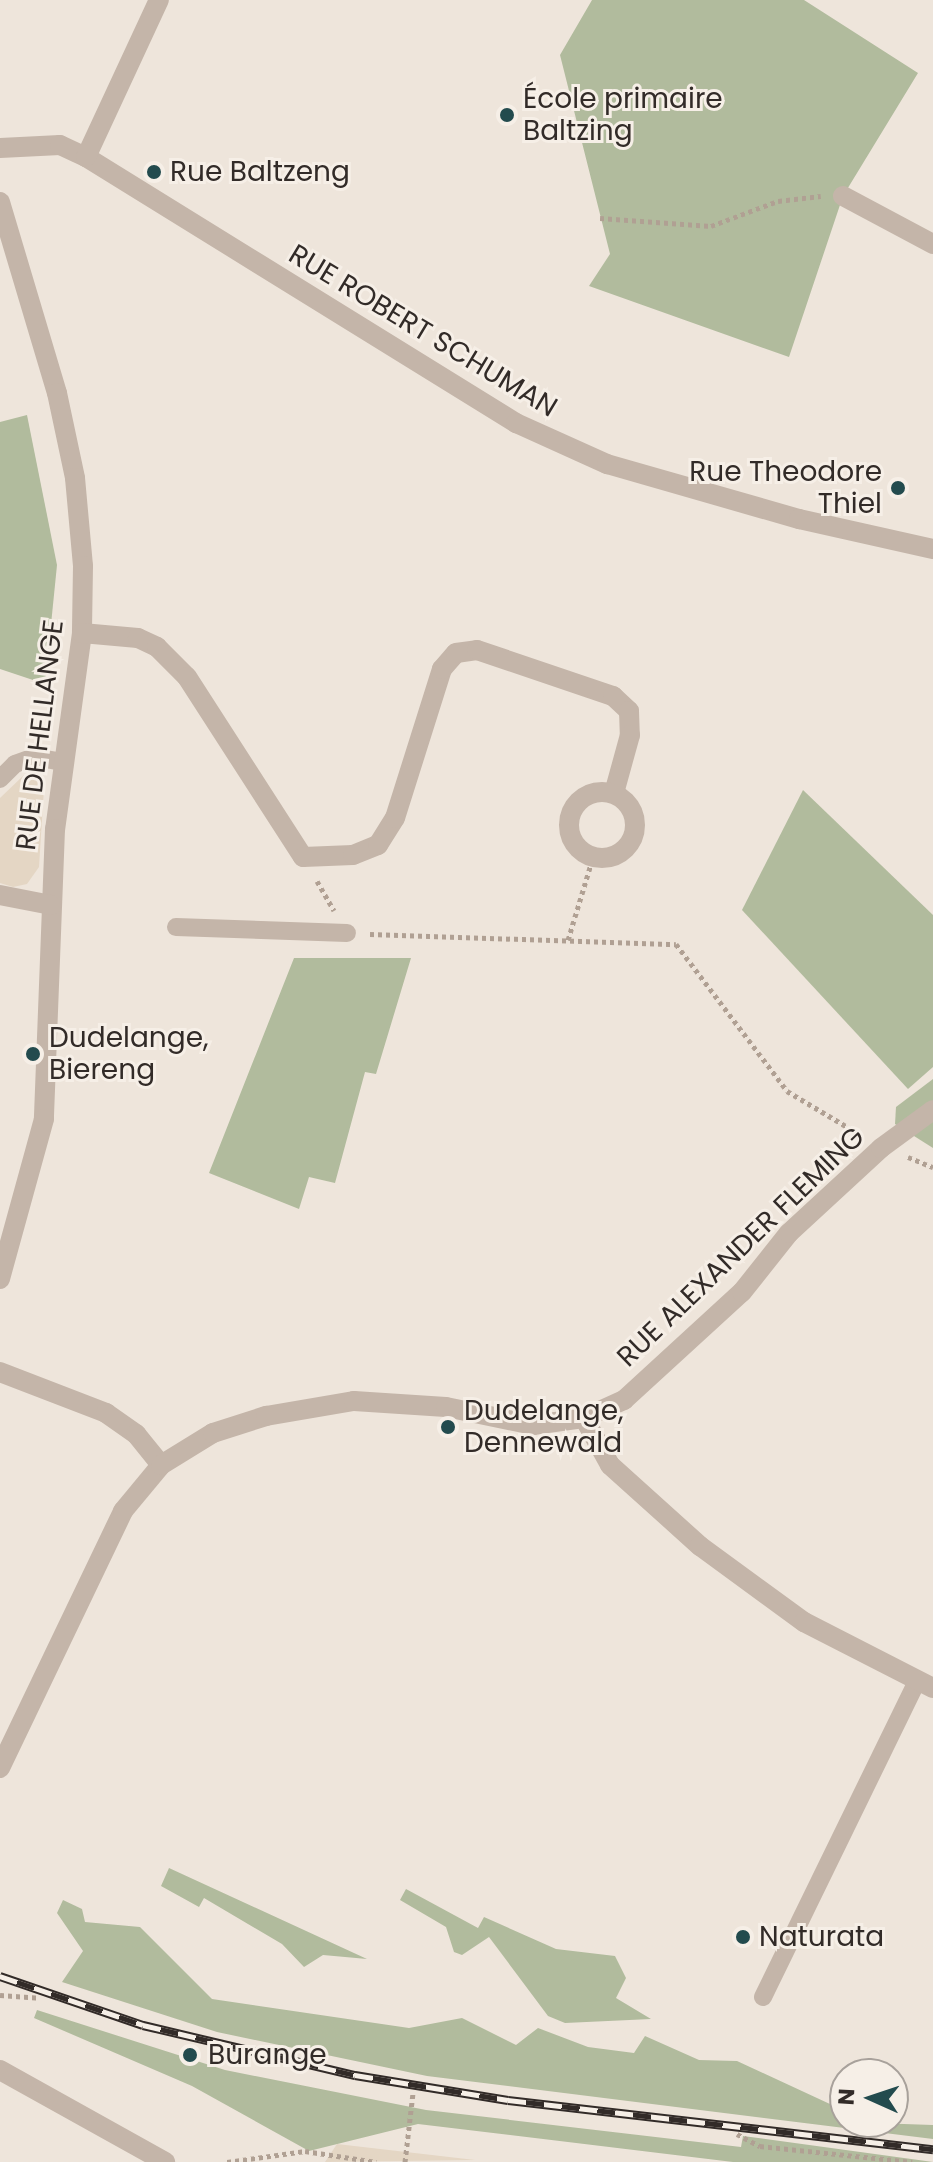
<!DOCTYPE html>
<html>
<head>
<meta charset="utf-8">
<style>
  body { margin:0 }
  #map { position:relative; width:933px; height:2162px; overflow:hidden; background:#eee5db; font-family:Poppins,sans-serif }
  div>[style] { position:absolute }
  .green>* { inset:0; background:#b1bb9d }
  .plaza>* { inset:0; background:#e4d6c4 }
  .path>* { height:5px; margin-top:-2.5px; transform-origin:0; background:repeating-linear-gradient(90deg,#b0a093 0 4px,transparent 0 8px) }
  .lane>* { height:18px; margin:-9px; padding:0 9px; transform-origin:9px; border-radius:9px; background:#c4b5a9 }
  .street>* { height:20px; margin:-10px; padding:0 10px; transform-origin:10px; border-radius:10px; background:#c4b5a9 }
  .street>.ring { margin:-10px; padding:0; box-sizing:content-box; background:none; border:20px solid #c4b5a9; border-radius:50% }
  .rail>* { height:9px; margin-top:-4.5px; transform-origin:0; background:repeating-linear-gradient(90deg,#f6efe7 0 18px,#322b28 0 36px); box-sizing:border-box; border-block:2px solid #322b28 }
  .dots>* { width:22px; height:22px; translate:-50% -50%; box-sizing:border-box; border:4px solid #f6efe7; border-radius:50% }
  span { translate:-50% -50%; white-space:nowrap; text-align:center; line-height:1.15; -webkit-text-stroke:6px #f6efe7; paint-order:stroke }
  .poi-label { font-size:28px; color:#322b28 }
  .left { translate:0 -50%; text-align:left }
  .right { translate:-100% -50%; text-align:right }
  .street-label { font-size:28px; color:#322b28 }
  .north { position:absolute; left:829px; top:2058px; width:80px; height:80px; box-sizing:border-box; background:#f6efe7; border:2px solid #a8a19b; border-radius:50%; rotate:273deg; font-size:22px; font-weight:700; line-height:32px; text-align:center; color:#322b28 }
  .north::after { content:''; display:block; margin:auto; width:28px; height:36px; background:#234b4e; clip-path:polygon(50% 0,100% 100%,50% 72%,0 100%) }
</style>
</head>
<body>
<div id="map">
  <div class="green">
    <div style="clip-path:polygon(592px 0,804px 0,918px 73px,843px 196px,789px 357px,589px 286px,610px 254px,560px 55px)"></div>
    <div style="clip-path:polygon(27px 415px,57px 565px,45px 684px,0 669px,0 422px)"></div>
    <div style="clip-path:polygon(803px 790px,933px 915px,933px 1067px,908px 1089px,742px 910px)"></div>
    <div style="clip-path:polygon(294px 958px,411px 958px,376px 1074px,365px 1072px,335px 1183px,309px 1177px,299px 1209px,209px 1173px)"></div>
    <div style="clip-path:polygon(933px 1079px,933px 1148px,895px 1124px,896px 1107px)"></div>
    <div style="clip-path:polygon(169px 1868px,367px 1959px,323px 1955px,304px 1967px,282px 1944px,204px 1898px,199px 1907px,161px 1886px)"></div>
    <div style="clip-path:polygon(406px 1889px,478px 1928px,484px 1917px,556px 1949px,615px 1956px,626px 1978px,616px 1998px,651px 2019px,565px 2023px,548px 2016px,489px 1937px,462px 1955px,454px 1952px,446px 1927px,400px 1900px)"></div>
    <div style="clip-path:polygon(63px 1900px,82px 1909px,85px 1922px,140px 1927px,212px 1999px,409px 2028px,462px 2018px,516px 2045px,538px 2028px,588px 2047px,634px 2053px,645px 2036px,699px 2060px,737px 2061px,845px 2111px,845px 2122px,933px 2125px,933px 2139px,427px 2076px,217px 2032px,62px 1982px,83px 1951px,57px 1913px)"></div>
    <div style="clip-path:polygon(37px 2010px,225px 2070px,426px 2110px,741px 2147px,743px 2136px,933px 2162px,733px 2162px,418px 2124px,309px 2151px,192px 2086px,34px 2018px)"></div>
  </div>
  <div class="plaza">
    <div style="clip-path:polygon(24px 775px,35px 776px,44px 788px,39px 867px,27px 884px,13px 887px,0 883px,0 798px)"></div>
    <div style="clip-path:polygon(337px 2144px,475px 2160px,325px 2162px)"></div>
  </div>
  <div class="path">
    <div style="left:600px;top:218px;width:111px;rotate:4.1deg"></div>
    <div style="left:711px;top:226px;width:72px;rotate:-20.5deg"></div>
    <div style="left:778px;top:201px;width:43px;rotate:-6.6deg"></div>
    <div style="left:317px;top:881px;width:34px;rotate:60deg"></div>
    <div style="left:370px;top:934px;width:306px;rotate:1.9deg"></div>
    <div style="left:676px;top:944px;width:184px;rotate:52.9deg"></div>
    <div style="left:787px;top:1091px;width:84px;rotate:30.8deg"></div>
    <div style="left:568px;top:940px;width:87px;rotate:-73.2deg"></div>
    <div style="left:908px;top:1157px;width:27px;rotate:22deg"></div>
    <div style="left:0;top:1995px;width:39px;rotate:4deg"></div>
    <div style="left:737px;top:2134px;width:26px;rotate:28deg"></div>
    <div style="left:760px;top:2146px;width:153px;rotate:6deg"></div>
    <div style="left:227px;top:2162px;width:79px;rotate:-8deg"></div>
    <div style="left:305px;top:2151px;width:72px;rotate:8.8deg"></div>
    <div style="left:405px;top:2162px;width:69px;rotate:-83.4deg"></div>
  </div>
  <div class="lane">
    <div style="left:0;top:779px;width:21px;rotate:-45deg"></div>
    <div style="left:15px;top:764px;width:20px;rotate:-20deg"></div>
    <div style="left:34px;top:757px;width:27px;rotate:10deg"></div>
    <div style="left:176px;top:927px;width:171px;rotate:2deg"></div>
    <div style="left:763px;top:1997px;width:352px;rotate:-64deg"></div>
  </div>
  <div class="street">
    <div style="left:0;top:148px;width:60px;rotate:-2.9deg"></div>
    <div style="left:60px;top:145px;width:29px;rotate:25deg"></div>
    <div style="left:86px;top:157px;width:506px;rotate:31.74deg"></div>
    <div style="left:516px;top:423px;width:100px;rotate:24.3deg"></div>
    <div style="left:607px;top:464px;width:200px;rotate:16deg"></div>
    <div style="left:799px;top:519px;width:137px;rotate:12.6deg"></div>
    <div style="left:86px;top:157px;width:173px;rotate:-65.1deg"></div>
    <div style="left:843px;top:196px;width:102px;rotate:28.1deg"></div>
    <div style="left:0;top:202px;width:199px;rotate:73.4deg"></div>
    <div style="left:57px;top:393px;width:87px;rotate:78deg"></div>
    <div style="left:75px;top:478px;width:88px;rotate:84.8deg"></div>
    <div style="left:83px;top:566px;width:67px;rotate:90.9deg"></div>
    <div style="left:82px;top:633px;width:198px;rotate:97.8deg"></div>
    <div style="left:55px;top:829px;width:290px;rotate:92.2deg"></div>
    <div style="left:44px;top:1119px;width:166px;rotate:105.4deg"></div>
    <div style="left:82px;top:633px;width:56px;rotate:5.1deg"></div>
    <div style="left:138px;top:638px;width:21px;rotate:25deg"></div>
    <div style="left:157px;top:647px;width:42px;rotate:45deg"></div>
    <div style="left:187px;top:677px;width:214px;rotate:57.2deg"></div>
    <div style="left:303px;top:857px;width:50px;rotate:-2.3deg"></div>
    <div style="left:353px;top:855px;width:27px;rotate:-22deg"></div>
    <div style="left:378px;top:845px;width:32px;rotate:-58deg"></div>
    <div style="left:395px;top:818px;width:156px;rotate:-72.5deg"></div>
    <div style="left:442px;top:669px;width:21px;rotate:-49deg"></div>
    <div style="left:456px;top:653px;width:21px;rotate:-8deg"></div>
    <div style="left:477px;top:650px;width:144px;rotate:18.7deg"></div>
    <div style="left:613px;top:696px;width:22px;rotate:43deg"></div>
    <div style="left:629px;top:711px;width:24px;rotate:88deg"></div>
    <div style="left:630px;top:735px;width:60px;rotate:105.4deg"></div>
    <div class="ring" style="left:569px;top:792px;width:46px;height:46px"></div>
    <div style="left:0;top:895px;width:52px;rotate:11.1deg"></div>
    <div style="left:0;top:1372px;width:114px;rotate:21.1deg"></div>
    <div style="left:106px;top:1413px;width:37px;rotate:35deg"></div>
    <div style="left:136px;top:1434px;width:40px;rotate:51deg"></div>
    <div style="left:584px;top:1418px;width:54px;rotate:61deg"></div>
    <div style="left:610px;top:1465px;width:121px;rotate:42deg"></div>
    <div style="left:700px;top:1546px;width:129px;rotate:36.2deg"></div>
    <div style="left:804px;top:1622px;width:145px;rotate:27.1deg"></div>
    <div style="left:0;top:1768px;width:285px;rotate:-64.4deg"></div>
    <div style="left:123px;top:1511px;width:60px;rotate:-50.4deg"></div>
    <div style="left:161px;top:1465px;width:61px;rotate:-31.6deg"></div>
    <div style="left:213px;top:1433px;width:56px;rotate:-17.8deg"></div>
    <div style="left:266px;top:1416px;width:89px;rotate:-9.7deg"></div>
    <div style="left:354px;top:1401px;width:92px;rotate:3.7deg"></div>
    <div style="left:446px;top:1407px;width:89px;rotate:11.7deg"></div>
    <div style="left:533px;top:1425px;width:51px;rotate:-7.8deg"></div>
    <div style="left:584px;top:1418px;width:44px;rotate:-24.2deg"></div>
    <div style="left:624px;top:1400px;width:160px;rotate:-42.5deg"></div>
    <div style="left:742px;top:1292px;width:75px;rotate:-51.5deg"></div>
    <div style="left:789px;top:1233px;width:125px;rotate:-42.7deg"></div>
    <div style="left:881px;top:1148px;width:64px;rotate:-36.2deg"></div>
    <div style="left:0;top:2070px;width:189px;rotate:29.1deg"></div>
  </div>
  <div class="rail">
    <div style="left:0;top:1976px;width:151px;rotate:18.9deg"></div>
    <div style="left:143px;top:2025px;width:218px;rotate:13.3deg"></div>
    <div style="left:355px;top:2075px;width:155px;rotate:9.3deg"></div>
    <div style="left:508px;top:2100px;width:428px;rotate:6.6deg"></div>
  </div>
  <div class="dots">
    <div style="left:507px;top:115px;background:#234b4e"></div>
    <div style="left:154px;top:172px;background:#234b4e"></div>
    <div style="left:898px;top:488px;background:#234b4e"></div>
    <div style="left:33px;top:1054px;background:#234b4e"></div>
    <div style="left:448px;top:1427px;background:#234b4e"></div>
    <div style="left:743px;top:1937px;background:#234b4e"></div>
    <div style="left:190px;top:2055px;background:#234b4e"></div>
  </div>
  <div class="poi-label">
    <span class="left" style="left:523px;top:115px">École primaire<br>Baltzing</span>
    <span class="left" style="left:170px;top:172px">Rue Baltzeng</span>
    <span class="right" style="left:882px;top:488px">Rue Theodore<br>Thiel</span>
    <span class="left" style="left:49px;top:1054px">Dudelange,<br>Biereng</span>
    <span class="left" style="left:464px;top:1427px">Dudelange,<br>Dennewald</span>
    <span class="left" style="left:759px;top:1937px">Naturata</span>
    <span class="left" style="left:208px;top:2055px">Burange</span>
  </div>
  <div class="street-label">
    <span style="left:423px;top:331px;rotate:31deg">RUE ROBERT SCHUMAN</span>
    <span style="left:40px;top:735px;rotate:-83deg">RUE DE HELLANGE</span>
    <span style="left:741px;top:1247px;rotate:-44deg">RUE ALEXANDER FLEMING</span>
  </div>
  <div class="north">N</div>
</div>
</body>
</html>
